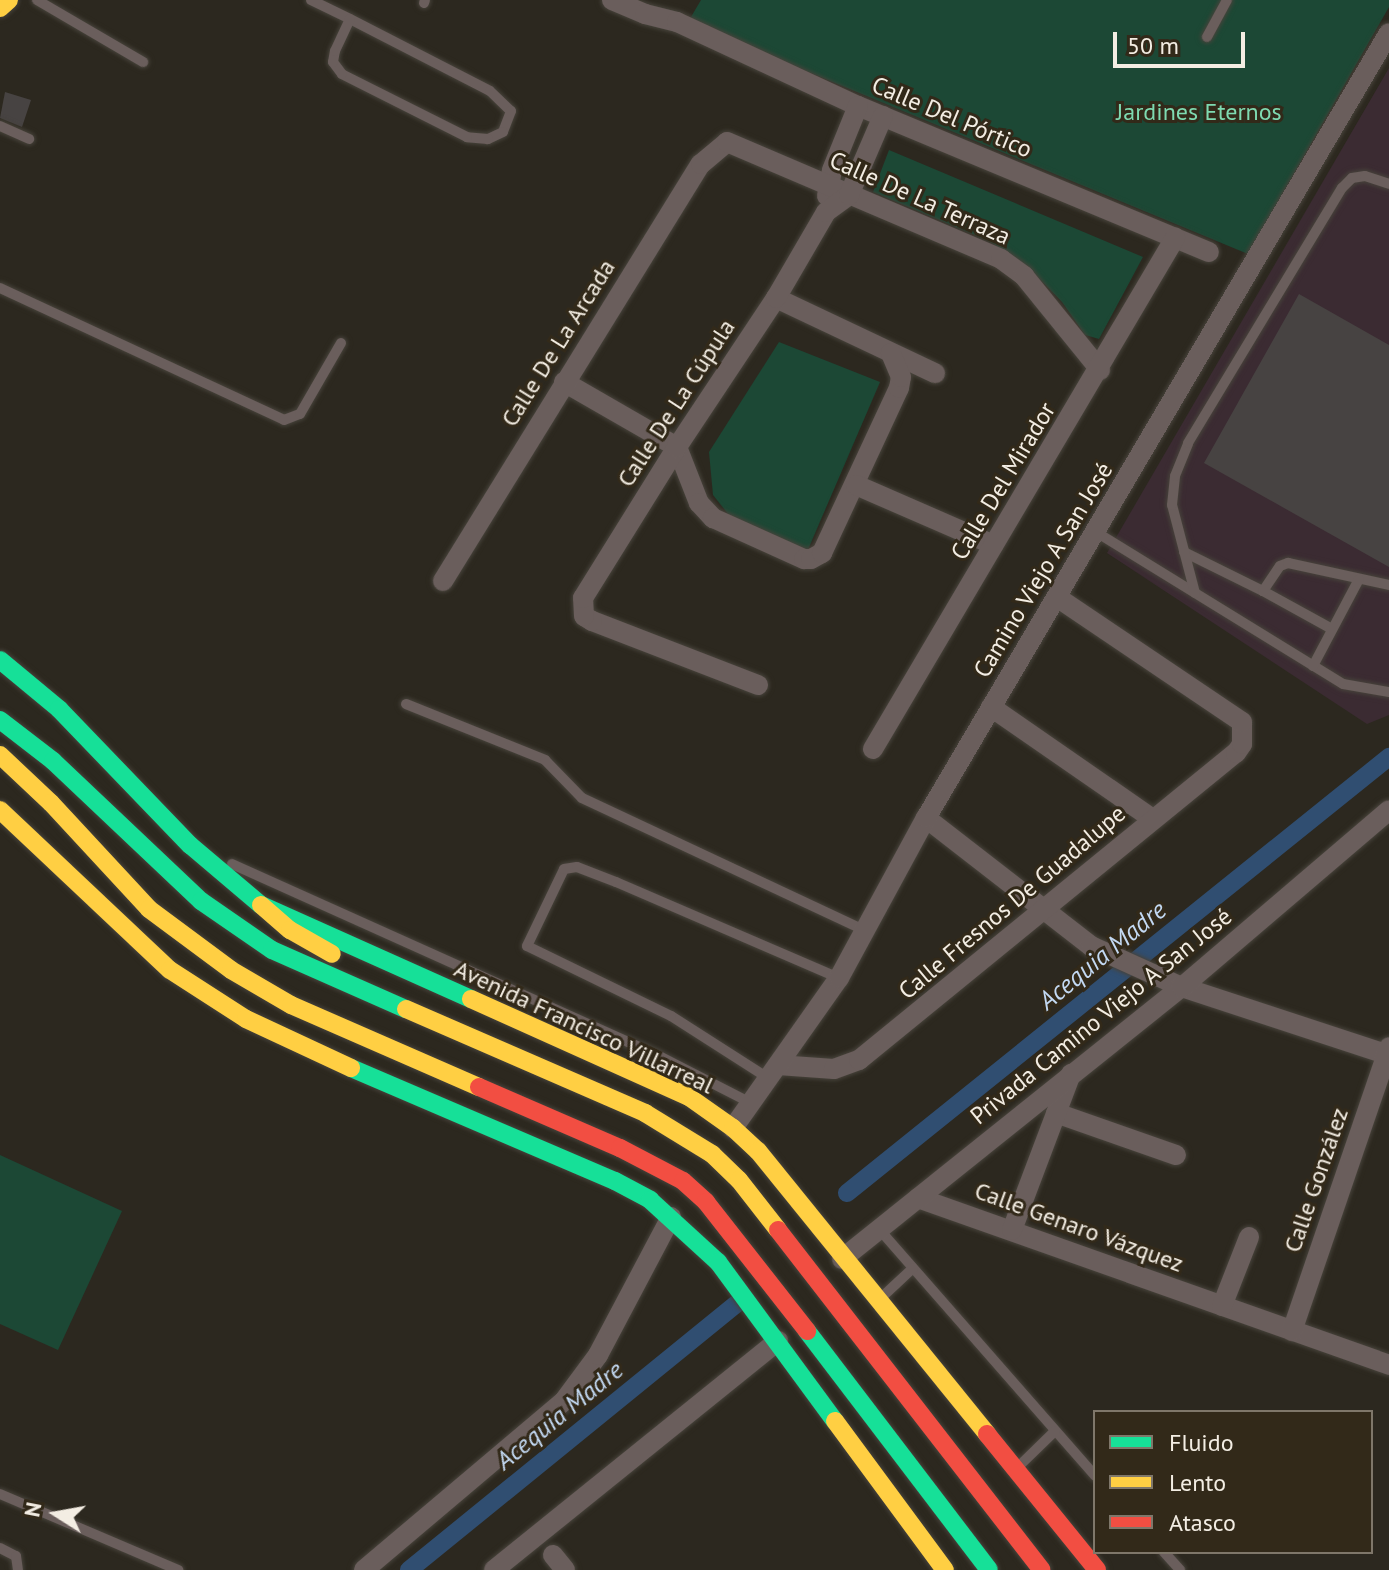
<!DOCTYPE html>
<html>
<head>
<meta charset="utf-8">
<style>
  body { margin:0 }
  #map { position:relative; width:1389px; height:1570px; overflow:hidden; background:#2c281f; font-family:"PT Sans",sans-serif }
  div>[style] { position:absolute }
  .industrial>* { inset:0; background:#3b2b32 }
  .green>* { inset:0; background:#1c4835 }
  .canal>* { height:18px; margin:-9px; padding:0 9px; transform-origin:9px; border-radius:9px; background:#304e71 }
  .building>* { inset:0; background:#474342 }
  .roads { filter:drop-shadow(0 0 2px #47433b) drop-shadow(0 0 2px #47433b) }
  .lane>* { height:10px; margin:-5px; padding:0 5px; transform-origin:5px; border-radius:5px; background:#6a5e5c }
  .street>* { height:20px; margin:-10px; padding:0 10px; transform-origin:10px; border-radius:10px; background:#6a5e5c }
  .fast>* { height:18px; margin:-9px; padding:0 9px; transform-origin:9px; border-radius:9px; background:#16e098 }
  .slow>* { height:18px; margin:-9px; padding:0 9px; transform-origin:9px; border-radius:9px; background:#ffcf43 }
  .jam>* { height:18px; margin:-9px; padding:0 9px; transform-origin:9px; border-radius:9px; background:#f24e42 }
  span { translate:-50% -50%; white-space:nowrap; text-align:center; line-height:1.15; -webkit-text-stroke:6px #322919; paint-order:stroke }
  .park-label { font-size:24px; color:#7edab1 }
  .street-label { font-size:24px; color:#f3ede3 }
  .water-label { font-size:26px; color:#c3d9f3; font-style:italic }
  .legend { position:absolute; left:1093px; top:1410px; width:280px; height:144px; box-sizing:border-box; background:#322919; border:2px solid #7f776a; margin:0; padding:10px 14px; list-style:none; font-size:24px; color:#f3ede3 }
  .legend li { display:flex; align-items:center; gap:16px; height:40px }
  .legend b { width:40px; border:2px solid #7f776a }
  .north { position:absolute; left:16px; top:1474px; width:80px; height:80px; -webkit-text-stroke:6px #322919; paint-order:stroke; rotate:281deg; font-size:22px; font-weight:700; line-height:32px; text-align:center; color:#f3ede3 }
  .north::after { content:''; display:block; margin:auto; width:28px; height:36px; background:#f3ede3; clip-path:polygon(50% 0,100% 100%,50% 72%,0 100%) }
  .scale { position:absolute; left:1113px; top:32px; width:132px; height:36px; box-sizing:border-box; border:4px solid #f3ede3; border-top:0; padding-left:10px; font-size:24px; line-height:28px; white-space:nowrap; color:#f3ede3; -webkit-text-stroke:6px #322919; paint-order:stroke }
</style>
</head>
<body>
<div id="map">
  <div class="industrial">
    <div style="clip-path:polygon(1389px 68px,1389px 715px,1367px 724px,1107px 553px)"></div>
  </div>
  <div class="green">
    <div style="clip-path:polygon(701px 0,1389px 0,1389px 7px,1248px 254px,688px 22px)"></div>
    <div style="clip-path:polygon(889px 150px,1143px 257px,1099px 339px,1085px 335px,1062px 302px,1027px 266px,989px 241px,873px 192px)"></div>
    <div style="clip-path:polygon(779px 342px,880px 382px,807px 552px,736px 524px,713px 495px,709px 452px)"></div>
    <div style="clip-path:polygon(0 1155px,122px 1211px,58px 1350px,0 1324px)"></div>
  </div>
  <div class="canal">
    <div style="left:847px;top:1193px;width:696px;rotate:-38.81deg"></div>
    <div style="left:409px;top:1570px;width:428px;rotate:-39.1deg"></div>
  </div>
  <div class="building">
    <div style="clip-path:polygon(5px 92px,31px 100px,22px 127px,0 118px)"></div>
    <div style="clip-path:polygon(1299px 294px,1389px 345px,1389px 567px,1204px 463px)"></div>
  </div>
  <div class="roads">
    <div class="lane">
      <div style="left:37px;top:0;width:123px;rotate:30.3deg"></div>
      <div style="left:311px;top:0;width:43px;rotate:26deg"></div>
      <div style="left:350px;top:19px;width:157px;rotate:27.2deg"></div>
      <div style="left:490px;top:91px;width:29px;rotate:44deg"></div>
      <div style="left:511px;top:111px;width:22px;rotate:111deg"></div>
      <div style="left:503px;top:132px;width:17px;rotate:155deg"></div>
      <div style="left:488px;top:139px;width:21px;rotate:-175deg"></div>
      <div style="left:467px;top:137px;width:140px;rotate:-153.3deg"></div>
      <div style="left:342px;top:74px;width:15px;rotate:-127deg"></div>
      <div style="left:333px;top:62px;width:11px;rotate:-80deg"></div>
      <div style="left:335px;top:51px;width:35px;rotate:-65deg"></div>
      <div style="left:424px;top:3px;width:3px;rotate:-72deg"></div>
      <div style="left:1207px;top:37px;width:42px;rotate:-61.6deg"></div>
      <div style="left:0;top:126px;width:32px;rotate:24deg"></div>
      <div style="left:0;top:288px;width:313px;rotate:24.9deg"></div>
      <div style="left:284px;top:420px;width:17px;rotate:-21deg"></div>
      <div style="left:300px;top:414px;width:82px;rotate:-60deg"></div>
      <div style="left:1096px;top:532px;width:290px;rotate:31.6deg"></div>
      <div style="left:1343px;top:684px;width:47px;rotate:9.9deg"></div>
      <div style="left:1184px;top:552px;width:88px;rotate:26.3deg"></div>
      <div style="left:1195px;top:593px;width:91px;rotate:-104.6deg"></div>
      <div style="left:1172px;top:505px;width:29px;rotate:-84deg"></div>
      <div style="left:1175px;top:476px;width:35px;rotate:-68deg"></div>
      <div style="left:1188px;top:443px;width:298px;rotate:-58.9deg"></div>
      <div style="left:1342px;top:188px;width:14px;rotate:-45deg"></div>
      <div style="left:1352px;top:178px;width:13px;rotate:-9deg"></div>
      <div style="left:1365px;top:176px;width:25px;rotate:18deg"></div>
      <div style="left:1332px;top:629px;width:79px;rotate:-151.2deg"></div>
      <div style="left:1263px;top:591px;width:30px;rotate:-56deg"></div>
      <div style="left:1280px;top:566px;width:9px;rotate:-21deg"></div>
      <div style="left:1288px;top:563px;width:103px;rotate:12.3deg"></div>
      <div style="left:1313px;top:666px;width:98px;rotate:-62.1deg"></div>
      <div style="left:406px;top:704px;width:150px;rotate:21.9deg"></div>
      <div style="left:545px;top:760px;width:53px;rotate:45.8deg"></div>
      <div style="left:582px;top:798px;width:314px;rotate:25.1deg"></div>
      <div style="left:232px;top:864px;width:468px;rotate:24.2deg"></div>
      <div style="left:659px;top:1056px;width:103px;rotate:27.1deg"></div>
      <div style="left:768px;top:1078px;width:115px;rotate:-147.4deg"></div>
      <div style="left:671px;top:1016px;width:160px;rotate:-154.1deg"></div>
      <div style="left:527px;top:946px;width:85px;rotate:-64.3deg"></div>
      <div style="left:564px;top:869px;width:13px;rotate:-9deg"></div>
      <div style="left:577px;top:867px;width:42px;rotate:21deg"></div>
      <div style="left:616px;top:882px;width:243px;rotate:23.3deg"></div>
      <div style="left:879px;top:1229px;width:328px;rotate:48.8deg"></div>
      <div style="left:882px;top:1297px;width:42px;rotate:-43.1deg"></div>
      <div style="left:1019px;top:1466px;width:50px;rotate:-44.2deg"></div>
      <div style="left:0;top:1494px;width:194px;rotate:23.1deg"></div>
      <div style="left:0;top:1548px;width:18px;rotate:27deg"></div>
      <div style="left:16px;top:1556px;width:14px;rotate:82deg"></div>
      <div style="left:1164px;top:1552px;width:24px;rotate:48deg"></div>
    </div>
    <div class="street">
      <div style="left:612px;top:0;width:36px;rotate:23deg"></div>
      <div style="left:645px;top:14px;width:33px;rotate:14deg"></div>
      <div style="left:677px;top:22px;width:200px;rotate:24.9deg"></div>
      <div style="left:858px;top:106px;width:380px;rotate:22.6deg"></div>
      <div style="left:827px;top:196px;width:26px;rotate:-79deg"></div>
      <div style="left:832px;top:170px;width:69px;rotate:-67.9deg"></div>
      <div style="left:776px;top:298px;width:176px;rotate:25.3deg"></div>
      <div style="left:564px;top:382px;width:130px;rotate:29.9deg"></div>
      <div style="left:677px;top:447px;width:60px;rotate:68.6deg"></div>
      <div style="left:699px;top:503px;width:21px;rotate:47deg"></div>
      <div style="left:713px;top:518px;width:100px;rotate:24.3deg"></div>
      <div style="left:804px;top:559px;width:7px"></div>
      <div style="left:811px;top:559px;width:13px;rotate:-29deg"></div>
      <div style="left:822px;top:553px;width:182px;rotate:-65deg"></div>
      <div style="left:899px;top:388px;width:11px;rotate:-80deg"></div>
      <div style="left:901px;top:377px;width:26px;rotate:-113deg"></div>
      <div style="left:856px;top:485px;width:150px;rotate:23.5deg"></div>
      <div style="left:443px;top:581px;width:490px;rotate:-58.3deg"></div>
      <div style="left:701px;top:164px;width:34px;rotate:-40deg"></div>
      <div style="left:727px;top:142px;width:298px;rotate:23.1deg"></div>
      <div style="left:1001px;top:259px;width:29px;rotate:36deg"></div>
      <div style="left:1024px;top:276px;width:121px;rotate:51deg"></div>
      <div style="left:758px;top:685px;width:178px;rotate:-158.9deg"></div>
      <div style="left:592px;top:621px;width:9px;rotate:-148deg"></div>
      <div style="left:584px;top:616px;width:18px;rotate:-93deg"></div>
      <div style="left:583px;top:598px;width:178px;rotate:-58.1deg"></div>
      <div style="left:677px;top:447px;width:179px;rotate:-56.4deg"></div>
      <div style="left:776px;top:298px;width:99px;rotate:-59.8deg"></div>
      <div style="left:826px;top:212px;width:29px;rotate:-36deg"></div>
      <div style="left:849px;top:195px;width:86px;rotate:-66.7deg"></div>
      <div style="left:991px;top:707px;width:197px;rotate:34.7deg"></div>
      <div style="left:873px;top:749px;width:594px;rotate:-59.42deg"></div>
      <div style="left:926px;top:818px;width:209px;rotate:37.8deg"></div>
      <div style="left:1091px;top:946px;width:100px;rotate:24.3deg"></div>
      <div style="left:1182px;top:987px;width:218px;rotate:18.2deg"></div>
      <div style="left:778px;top:1065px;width:56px;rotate:4.1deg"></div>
      <div style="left:834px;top:1069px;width:27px;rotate:-20deg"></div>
      <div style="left:859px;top:1060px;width:486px;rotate:-39.2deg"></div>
      <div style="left:1236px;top:753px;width:11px;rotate:-56deg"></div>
      <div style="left:1242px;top:744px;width:22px;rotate:-90deg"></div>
      <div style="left:1242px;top:722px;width:222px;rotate:-146deg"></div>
      <div style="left:1056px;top:1113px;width:127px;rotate:19.3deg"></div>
      <div style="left:733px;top:1128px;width:184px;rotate:-54.8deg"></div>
      <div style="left:839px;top:978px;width:182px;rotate:-61.5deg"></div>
      <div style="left:926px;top:818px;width:911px;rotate:-59.47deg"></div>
      <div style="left:918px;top:1198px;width:500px;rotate:19.5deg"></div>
      <div style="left:1012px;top:1230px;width:167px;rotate:-69.3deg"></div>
      <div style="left:842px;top:1259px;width:435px;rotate:-38.7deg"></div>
      <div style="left:1182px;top:987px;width:272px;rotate:-40.5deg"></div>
      <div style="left:1222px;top:1306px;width:74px;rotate:-68.6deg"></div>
      <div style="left:1292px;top:1331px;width:300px;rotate:-71.1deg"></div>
      <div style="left:553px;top:1555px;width:19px;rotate:51deg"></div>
      <div style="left:364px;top:1570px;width:262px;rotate:-40.2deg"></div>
      <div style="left:564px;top:1401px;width:57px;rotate:-53.5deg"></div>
      <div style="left:598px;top:1355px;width:156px;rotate:-62.1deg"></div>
      <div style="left:494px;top:1570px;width:365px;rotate:-38.9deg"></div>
    </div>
    <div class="fast">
      <div style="left:0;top:660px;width:77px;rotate:39.7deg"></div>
      <div style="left:59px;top:709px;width:189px;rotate:46.1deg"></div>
      <div style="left:190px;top:845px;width:93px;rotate:40.2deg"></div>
      <div style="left:261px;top:905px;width:230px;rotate:24.1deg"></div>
      <div style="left:0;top:720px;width:67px;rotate:37.7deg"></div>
      <div style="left:53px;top:761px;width:204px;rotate:43.4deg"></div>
      <div style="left:201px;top:901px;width:86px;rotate:34.6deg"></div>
      <div style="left:272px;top:950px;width:146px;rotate:23.8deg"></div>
      <div style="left:351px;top:1068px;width:287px;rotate:23.2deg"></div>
      <div style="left:615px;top:1181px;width:40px;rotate:28deg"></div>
      <div style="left:650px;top:1200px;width:92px;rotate:42.4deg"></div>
      <div style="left:718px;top:1262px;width:197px;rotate:53.7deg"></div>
      <div style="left:807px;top:1331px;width:300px;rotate:52.7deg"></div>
    </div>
    <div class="slow">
      <div style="left:0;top:8px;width:12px;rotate:-42deg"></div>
      <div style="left:0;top:755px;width:70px;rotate:43.3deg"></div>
      <div style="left:51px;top:803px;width:144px;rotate:47.2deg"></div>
      <div style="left:149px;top:909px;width:102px;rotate:36.6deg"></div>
      <div style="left:231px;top:970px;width:69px;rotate:30.3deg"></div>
      <div style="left:291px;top:1005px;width:205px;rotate:23.6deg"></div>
      <div style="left:0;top:810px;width:233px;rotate:43.3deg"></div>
      <div style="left:170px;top:970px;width:90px;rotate:32.8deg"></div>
      <div style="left:246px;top:1019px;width:116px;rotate:25deg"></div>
      <div style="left:261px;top:905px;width:38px;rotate:41deg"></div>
      <div style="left:290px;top:930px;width:48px;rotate:29.7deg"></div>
      <div style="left:471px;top:999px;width:239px;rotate:24.2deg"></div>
      <div style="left:689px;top:1097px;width:54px;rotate:35.2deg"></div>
      <div style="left:733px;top:1128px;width:34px;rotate:43deg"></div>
      <div style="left:758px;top:1151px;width:364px;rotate:51deg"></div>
      <div style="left:406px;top:1009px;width:261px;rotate:23.5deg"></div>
      <div style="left:645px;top:1113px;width:79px;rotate:31.5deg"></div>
      <div style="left:712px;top:1154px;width:37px;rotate:44deg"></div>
      <div style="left:739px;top:1180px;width:63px;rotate:52deg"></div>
      <div style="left:835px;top:1421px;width:185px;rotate:53.6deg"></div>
    </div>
    <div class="jam">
      <div style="left:479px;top:1087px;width:154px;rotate:23.4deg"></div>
      <div style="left:620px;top:1148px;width:71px;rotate:27.6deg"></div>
      <div style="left:683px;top:1181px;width:31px;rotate:42deg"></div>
      <div style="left:706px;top:1202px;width:164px;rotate:51.9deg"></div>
      <div style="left:778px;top:1230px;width:430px;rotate:52.2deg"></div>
      <div style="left:987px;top:1434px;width:175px;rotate:51deg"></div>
    </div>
  </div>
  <div class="park-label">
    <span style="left:1199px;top:112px">Jardines Eternos</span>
  </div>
  <div class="street-label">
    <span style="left:952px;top:117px;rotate:23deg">Calle Del Pórtico</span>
    <span style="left:920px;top:198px;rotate:24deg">Calle De La Terraza</span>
    <span style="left:558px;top:343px;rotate:-58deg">Calle De La Arcada</span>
    <span style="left:676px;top:403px;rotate:-57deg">Calle De La Cúpula</span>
    <span style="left:1003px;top:481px;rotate:-59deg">Calle Del Mirador</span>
    <span style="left:1043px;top:570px;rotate:-59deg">Camino Viejo A San José</span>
    <span style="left:1012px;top:902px;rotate:-40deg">Calle Fresnos De Guadalupe</span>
    <span style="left:1101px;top:1016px;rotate:-39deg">Privada Camino Viejo A San José</span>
    <span style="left:584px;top:1027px;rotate:25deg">Avenida Francisco Villarreal</span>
    <span style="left:1316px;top:1180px;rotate:-71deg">Calle González</span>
    <span style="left:1079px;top:1227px;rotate:20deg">Calle Genaro Vázquez</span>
  </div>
  <div class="water-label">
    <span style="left:1102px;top:955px;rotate:-39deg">Acequia Madre</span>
    <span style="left:559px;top:1415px;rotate:-39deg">Acequia Madre</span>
  </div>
  <ul class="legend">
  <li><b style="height:10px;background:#16e098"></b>Fluido</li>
  <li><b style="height:10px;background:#ffcf43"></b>Lento</li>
  <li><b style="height:10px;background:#f24e42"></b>Atasco</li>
  </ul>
  <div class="north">N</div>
  <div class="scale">50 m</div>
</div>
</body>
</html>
